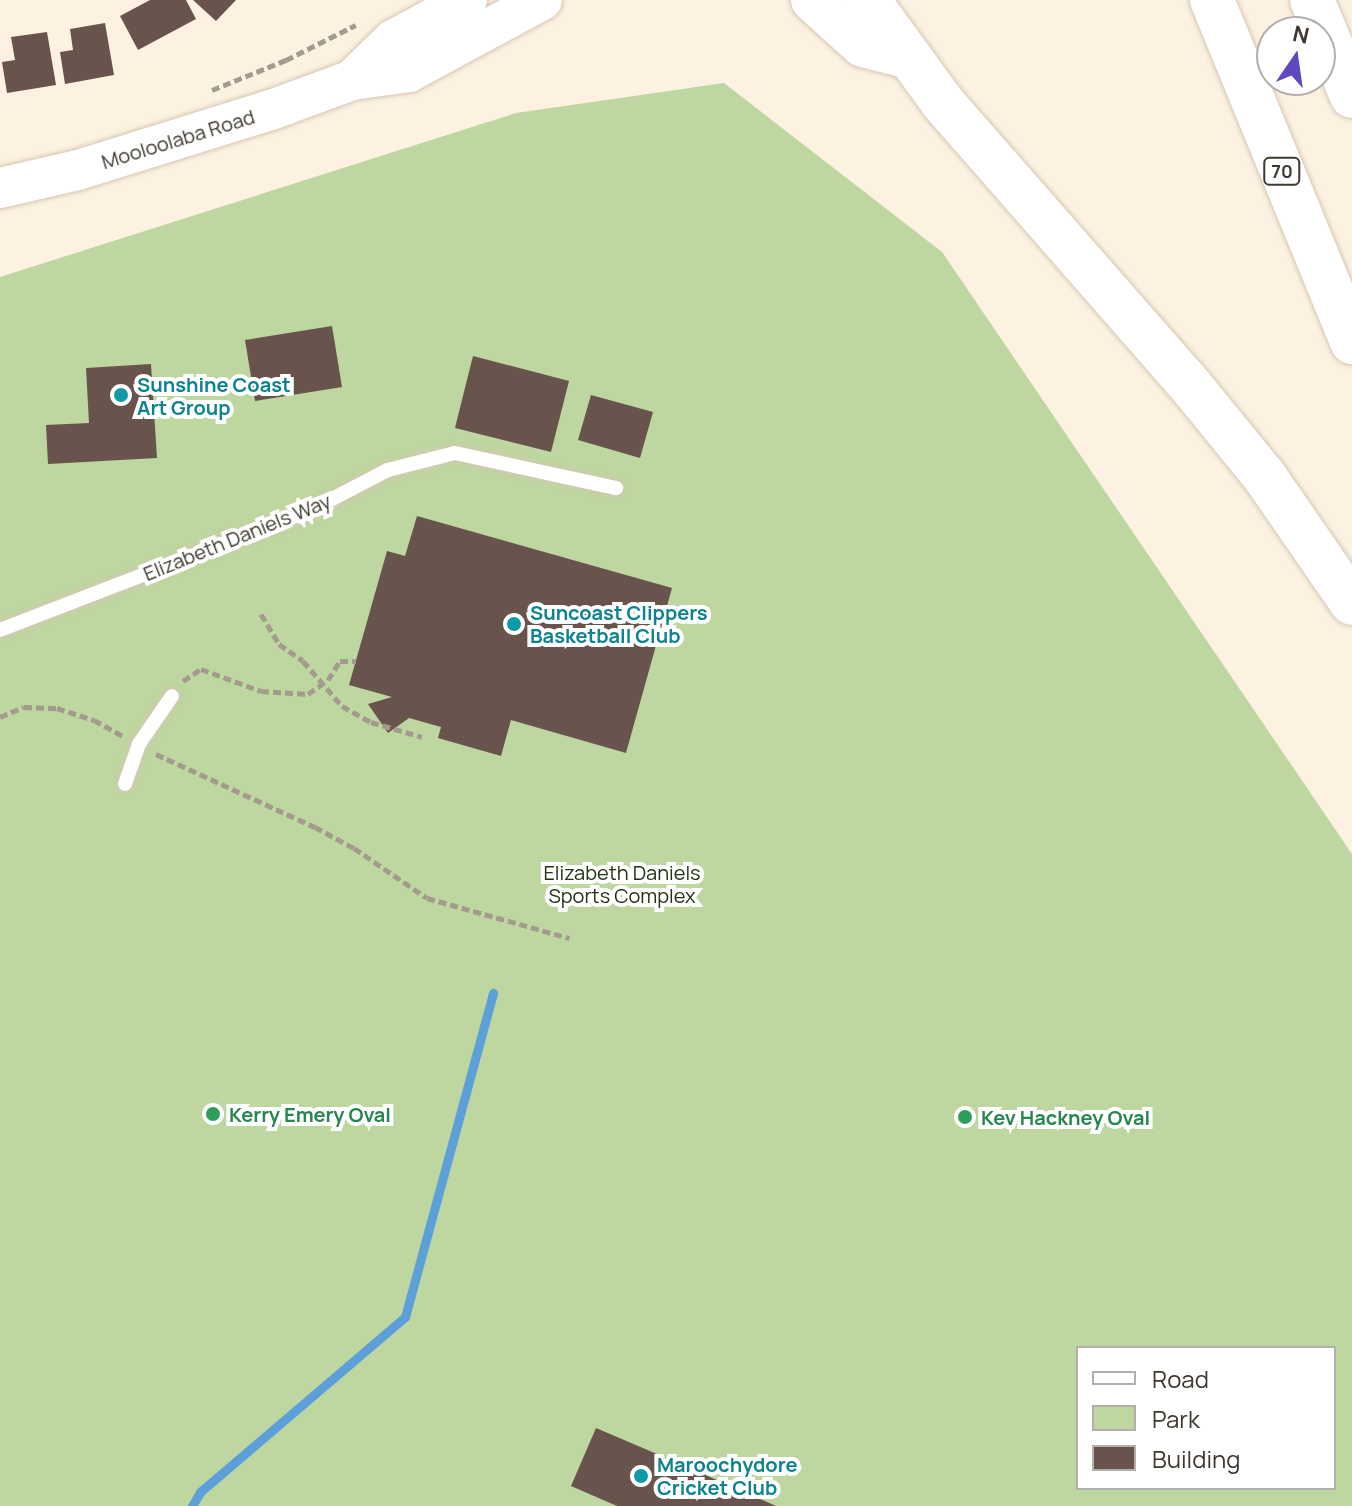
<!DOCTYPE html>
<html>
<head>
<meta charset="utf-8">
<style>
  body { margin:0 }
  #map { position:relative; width:1352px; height:1506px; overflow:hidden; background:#fdf1e1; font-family:Manrope,sans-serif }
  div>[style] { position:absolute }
  .green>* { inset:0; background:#bed6a0 }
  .stream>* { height:9px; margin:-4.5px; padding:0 4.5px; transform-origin:4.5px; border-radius:4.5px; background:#5d9fd9 }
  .building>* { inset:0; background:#69534d }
  .path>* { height:5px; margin-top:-2.5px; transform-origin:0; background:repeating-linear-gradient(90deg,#a49a8e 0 8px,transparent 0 12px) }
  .roads { filter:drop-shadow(0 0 2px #d5c7b3) drop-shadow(0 0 2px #d5c7b3) }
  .lane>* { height:14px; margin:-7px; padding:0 7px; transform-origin:7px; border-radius:7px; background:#fff }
  .secondary>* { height:40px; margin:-20px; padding:0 20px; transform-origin:20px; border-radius:20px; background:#fff }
  .highway>* { height:44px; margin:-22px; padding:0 22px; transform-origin:22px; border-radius:22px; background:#fff }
  .dots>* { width:22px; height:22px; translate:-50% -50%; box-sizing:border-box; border:4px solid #fff; border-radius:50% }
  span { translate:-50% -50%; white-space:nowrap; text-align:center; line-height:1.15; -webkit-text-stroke:8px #fff; paint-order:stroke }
  .shield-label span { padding:2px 6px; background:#fff; border:2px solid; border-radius:6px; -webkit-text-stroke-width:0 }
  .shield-label { font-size:18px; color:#3e3830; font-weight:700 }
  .street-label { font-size:20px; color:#3e3830 }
  .culture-label { font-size:20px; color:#0d838f; font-weight:700 }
  .left { translate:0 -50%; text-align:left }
  .park-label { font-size:20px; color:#253212 }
  .leisure-label { font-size:20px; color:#27864d; font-weight:700 }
  .legend { position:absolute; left:1076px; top:1346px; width:260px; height:144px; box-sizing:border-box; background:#fff; border:2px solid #b2afac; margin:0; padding:10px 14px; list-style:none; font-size:24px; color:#3e3830 }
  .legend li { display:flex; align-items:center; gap:16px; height:40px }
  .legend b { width:40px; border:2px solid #b2afac }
  .north { position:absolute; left:1256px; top:16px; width:80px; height:80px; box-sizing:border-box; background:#fff; border:2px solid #b2afac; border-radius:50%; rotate:13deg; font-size:22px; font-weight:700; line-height:32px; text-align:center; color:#3e3830 }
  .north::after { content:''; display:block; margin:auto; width:28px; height:36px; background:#6147c0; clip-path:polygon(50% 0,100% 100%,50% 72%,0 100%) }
</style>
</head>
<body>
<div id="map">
  <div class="green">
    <div style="clip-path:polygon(evenodd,724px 83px,942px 252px,1352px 854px,1352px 1506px,0 1506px,0 277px,516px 113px,724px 83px,1078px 1348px,1334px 1348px,1334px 1488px,1078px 1488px,1078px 1348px)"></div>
  </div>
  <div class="stream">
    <div style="left:192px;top:1506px;width:16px;rotate:-60deg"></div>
    <div style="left:200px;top:1492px;width:270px;rotate:-40.5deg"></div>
    <div style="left:405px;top:1317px;width:336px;rotate:-74.8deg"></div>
  </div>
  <div class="building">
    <div style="clip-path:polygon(150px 0,186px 0,196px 19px,138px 50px,120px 16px)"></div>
    <div style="clip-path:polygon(193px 0,236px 0,216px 21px)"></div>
    <div style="clip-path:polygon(105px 23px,114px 75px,65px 84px,60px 52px,73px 50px,70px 29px)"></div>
    <div style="clip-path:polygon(47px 32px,56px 85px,7px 93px,2px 62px,15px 60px,11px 37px)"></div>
    <div style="clip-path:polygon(332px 326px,342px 387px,255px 401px,245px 340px)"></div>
    <div style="clip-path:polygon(473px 356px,569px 381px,551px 452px,455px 428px)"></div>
    <div style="clip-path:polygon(151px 364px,157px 458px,48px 464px,46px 425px,89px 423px,86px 368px)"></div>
    <div style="clip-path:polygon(591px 395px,653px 412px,640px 458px,578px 440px)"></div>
    <div style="clip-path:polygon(417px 516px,672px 588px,626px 753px,511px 720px,501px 756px,438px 738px,441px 727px,409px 718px,388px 733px,368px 704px,392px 697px,349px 685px,387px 551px,405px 556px)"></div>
    <div style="clip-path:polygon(596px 1428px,685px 1466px,776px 1506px,617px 1506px,571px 1486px)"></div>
  </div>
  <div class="path">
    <div style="left:212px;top:90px;width:80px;rotate:-22.1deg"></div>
    <div style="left:286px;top:60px;width:78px;rotate:-26.6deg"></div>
    <div style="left:261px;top:614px;width:35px;rotate:59deg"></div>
    <div style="left:279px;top:644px;width:29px;rotate:35deg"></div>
    <div style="left:303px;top:661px;width:60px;rotate:49.1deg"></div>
    <div style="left:342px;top:706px;width:33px;rotate:29deg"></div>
    <div style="left:371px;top:722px;width:53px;rotate:16.4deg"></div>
    <div style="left:183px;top:681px;width:22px;rotate:-34deg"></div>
    <div style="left:201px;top:669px;width:64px;rotate:20.1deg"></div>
    <div style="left:261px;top:691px;width:47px;rotate:3.7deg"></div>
    <div style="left:308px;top:694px;width:24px;rotate:-35deg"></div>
    <div style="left:328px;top:680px;width:22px;rotate:-58deg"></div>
    <div style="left:340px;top:661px;width:16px"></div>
    <div style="left:0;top:717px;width:26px;rotate:-23deg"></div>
    <div style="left:24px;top:707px;width:33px;rotate:2deg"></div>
    <div style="left:57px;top:708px;width:39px;rotate:18deg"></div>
    <div style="left:94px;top:720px;width:33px;rotate:29deg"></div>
    <div style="left:156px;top:754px;width:175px;rotate:24.7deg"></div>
    <div style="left:315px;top:827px;width:44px;rotate:28.3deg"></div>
    <div style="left:354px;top:848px;width:88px;rotate:34.4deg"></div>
    <div style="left:427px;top:898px;width:148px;rotate:15.7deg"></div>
  </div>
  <div class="roads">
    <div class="lane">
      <div style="left:0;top:630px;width:333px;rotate:-21.1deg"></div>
      <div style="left:311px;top:510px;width:87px;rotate:-27.5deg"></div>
      <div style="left:388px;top:470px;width:69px;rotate:-14.2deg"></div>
      <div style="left:455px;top:453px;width:165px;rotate:12.3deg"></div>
      <div style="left:125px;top:784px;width:42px;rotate:-70.7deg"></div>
      <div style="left:139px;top:744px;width:58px;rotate:-55.5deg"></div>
    </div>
    <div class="secondary">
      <div style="left:352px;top:80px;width:57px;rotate:-44.3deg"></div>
      <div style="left:393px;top:40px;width:84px;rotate:-28.4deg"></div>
      <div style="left:0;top:188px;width:80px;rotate:-13deg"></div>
      <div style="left:78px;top:170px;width:202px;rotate:-17.3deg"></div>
      <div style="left:271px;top:110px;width:86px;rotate:-20.3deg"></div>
      <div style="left:352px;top:80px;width:58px;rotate:-8deg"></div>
      <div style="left:409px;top:72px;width:151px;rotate:-28.4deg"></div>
    </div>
    <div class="highway">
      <div style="left:813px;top:0;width:67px;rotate:42deg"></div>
      <div style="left:863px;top:45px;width:44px;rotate:14.3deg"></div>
      <div style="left:868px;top:0;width:127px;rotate:53.9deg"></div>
      <div style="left:943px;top:103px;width:367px;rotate:48.8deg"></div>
      <div style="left:1185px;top:379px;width:127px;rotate:50.8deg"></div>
      <div style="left:1265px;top:477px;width:153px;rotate:55.4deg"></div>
      <div style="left:1212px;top:0;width:370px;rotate:67.7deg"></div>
      <div style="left:1312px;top:0;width:104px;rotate:67.4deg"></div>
    </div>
  </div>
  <div class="dots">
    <div style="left:121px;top:395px;background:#0f9aa8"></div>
    <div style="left:514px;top:624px;background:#0f9aa8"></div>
    <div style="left:213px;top:1114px;background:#2e9e5b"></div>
    <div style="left:965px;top:1117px;background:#2e9e5b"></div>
    <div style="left:641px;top:1476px;background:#0f9aa8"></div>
  </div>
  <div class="shield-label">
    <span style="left:1282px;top:171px">70</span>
  </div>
  <div class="street-label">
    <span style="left:178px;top:139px;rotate:-17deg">Mooloolaba Road</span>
    <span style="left:237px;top:537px;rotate:-22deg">Elizabeth Daniels Way</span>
  </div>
  <div class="culture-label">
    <span class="left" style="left:137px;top:396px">Sunshine Coast<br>Art Group</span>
    <span class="left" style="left:530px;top:624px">Suncoast Clippers<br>Basketball Club</span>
    <span class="left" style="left:657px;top:1476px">Maroochydore<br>Cricket Club</span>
  </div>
  <div class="park-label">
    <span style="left:622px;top:884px">Elizabeth Daniels<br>Sports Complex</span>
  </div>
  <div class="leisure-label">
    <span class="left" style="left:229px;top:1114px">Kerry Emery Oval</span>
    <span class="left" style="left:981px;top:1117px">Kev Hackney Oval</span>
  </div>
  <ul class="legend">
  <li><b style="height:10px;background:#fff"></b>Road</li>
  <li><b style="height:22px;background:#bed6a0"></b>Park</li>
  <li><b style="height:22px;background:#69534d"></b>Building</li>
  </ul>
  <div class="north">N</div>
</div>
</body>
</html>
